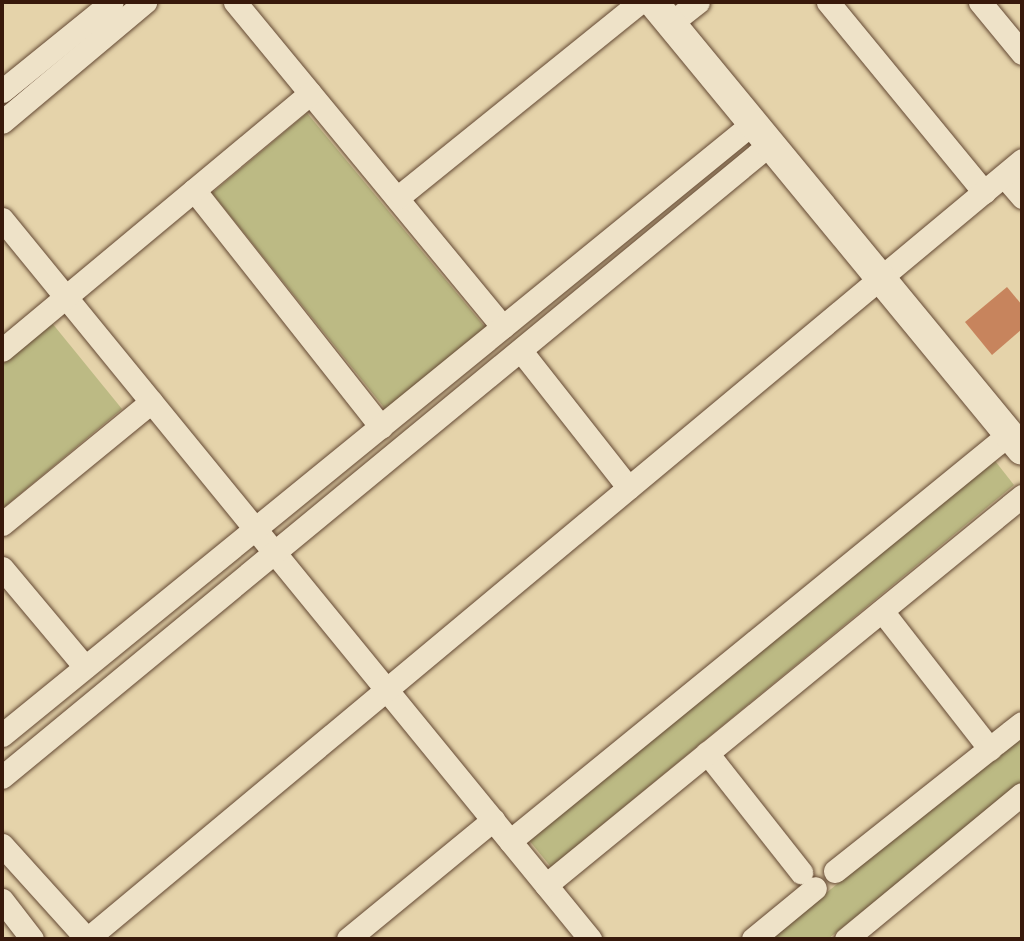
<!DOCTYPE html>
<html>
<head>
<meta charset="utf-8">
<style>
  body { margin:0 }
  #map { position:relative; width:1024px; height:941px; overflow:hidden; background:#e5d3aa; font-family:"IM FELL Great Primer",serif }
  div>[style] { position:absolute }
  .green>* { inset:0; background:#bcba84 }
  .building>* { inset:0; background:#c7845d }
  .roads { filter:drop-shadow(0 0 2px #634833) drop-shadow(0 0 2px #634833) }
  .minor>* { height:23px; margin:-11.5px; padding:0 11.5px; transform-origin:11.5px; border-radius:11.5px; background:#eee2c8 }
  .tertiary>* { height:30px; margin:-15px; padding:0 15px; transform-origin:15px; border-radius:15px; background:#eee2c8 }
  span { translate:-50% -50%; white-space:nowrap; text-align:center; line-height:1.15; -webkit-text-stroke:5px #eee2c8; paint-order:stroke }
  .frame { position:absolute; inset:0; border:4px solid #38190b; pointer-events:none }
</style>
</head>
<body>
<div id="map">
  <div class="green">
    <div style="clip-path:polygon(307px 113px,485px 327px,386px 410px,212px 193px)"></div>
    <div style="clip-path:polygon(52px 323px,122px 409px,2px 509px,2px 365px)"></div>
    <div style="clip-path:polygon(992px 457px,1014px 485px,551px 867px,528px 839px)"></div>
    <div style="clip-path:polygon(1022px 735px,1022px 783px,828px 939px,769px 939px)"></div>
  </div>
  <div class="building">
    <div style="clip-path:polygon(1007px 287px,1022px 305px,1022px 329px,992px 355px,965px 322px)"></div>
  </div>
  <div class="roads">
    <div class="minor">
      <div style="left:235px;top:2px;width:421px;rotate:50.5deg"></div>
      <div style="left:828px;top:2px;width:246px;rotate:50.6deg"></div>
      <div style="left:980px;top:2px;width:66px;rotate:50.5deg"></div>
      <div style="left:671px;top:23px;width:34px;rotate:-38deg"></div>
      <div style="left:2px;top:91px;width:141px;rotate:-39deg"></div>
      <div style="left:2px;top:122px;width:187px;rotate:-40deg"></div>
      <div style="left:1004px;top:176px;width:28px;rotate:49deg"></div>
      <div style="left:194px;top:190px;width:302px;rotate:51.7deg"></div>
      <div style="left:397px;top:198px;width:312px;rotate:-38.9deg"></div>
      <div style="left:2px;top:219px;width:930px;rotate:50.76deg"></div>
      <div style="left:2px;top:350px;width:401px;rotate:-39.8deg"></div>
      <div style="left:521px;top:351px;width:174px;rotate:51.8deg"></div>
      <div style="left:2px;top:524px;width:193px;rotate:-39.3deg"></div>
      <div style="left:2px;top:568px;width:129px;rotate:50deg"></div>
      <div style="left:882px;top:611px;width:175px;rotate:52deg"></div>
      <div style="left:2px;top:735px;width:969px;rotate:-39.18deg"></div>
      <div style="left:707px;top:753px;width:152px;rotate:51.7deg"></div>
      <div style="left:2px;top:777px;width:995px;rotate:-39.5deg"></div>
      <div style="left:510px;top:841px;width:644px;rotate:-39.2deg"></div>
      <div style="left:2px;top:845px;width:127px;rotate:47.9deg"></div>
      <div style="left:835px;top:871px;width:238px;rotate:-38.4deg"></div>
      <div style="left:546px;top:885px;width:615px;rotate:-39.26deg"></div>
      <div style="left:2px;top:900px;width:49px;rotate:52.4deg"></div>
      <div style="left:87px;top:939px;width:1217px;rotate:-39.8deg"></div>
      <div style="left:348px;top:939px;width:188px;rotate:-39.4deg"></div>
      <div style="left:753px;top:939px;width:80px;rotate:-39.4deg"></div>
      <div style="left:846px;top:939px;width:228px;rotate:-39.5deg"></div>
    </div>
    <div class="tertiary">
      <div style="left:653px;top:2px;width:580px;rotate:50.52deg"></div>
    </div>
  </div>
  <div class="frame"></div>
</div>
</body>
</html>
